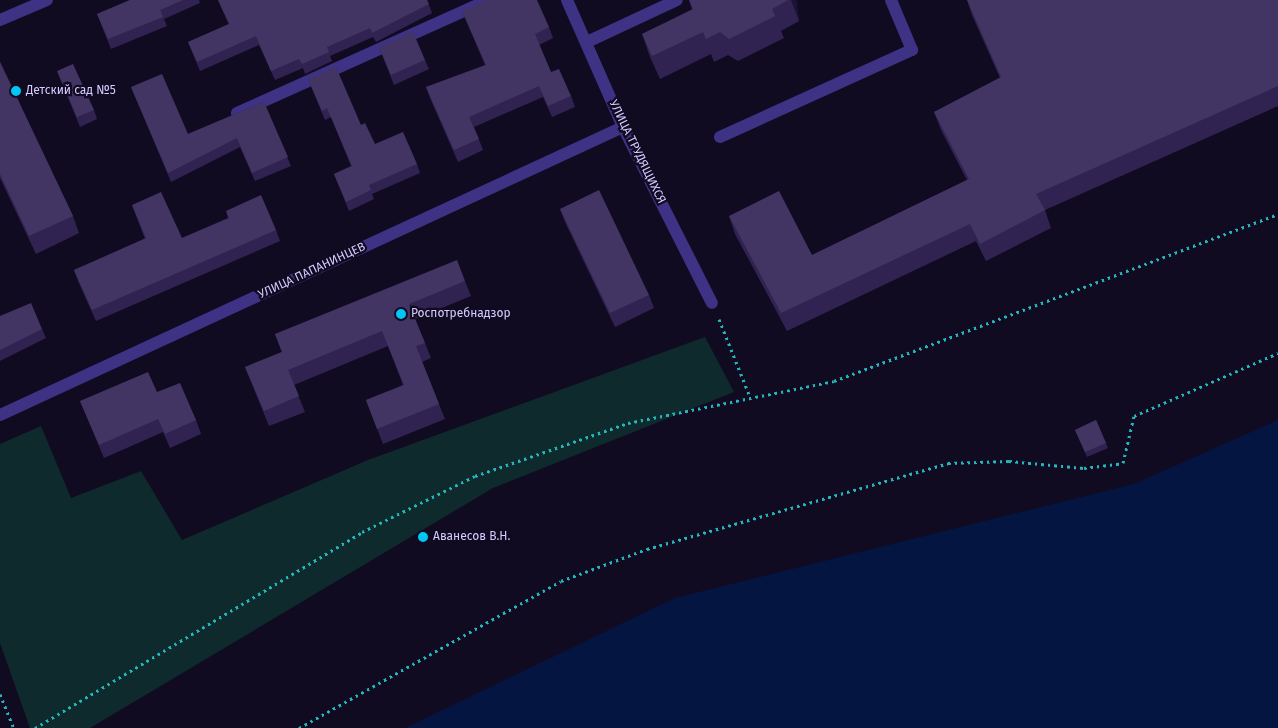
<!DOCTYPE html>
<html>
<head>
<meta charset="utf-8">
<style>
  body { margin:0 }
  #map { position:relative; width:1278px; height:728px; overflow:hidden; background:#110b22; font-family:"Fira Sans",sans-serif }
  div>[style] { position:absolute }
  .green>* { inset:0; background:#0e2a2c }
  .water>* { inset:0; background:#051541 }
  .path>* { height:3px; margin-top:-1.5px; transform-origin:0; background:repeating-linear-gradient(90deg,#24b6bb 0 2.5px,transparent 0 6.5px) }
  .minor>* { height:12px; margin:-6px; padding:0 6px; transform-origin:6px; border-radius:6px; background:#3e3285 }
  .wall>* { inset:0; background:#312351 }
  .shaded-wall>* { inset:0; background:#1c1236 }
  .building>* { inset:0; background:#423564 }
  .dots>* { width:14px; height:14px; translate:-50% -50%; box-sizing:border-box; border:2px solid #110b22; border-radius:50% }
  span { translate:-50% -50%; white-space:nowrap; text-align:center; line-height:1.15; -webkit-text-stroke:4.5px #110b22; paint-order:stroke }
  .poi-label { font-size:12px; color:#d7ccff }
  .left { translate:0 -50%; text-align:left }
  .street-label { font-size:12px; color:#d7ccff }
</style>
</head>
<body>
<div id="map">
  <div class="green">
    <div style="clip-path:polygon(705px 337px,734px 392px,493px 488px,90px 728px,30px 728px,0 643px,0 444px,41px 426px,71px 498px,141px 471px,182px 540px,368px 460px)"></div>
  </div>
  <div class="water">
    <div style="clip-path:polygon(1278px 420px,1278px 728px,405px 728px,675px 598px,1134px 484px)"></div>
  </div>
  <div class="path">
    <div style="left:719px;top:319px;width:84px;rotate:68.3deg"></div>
    <div style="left:0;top:694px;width:37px;rotate:68deg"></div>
    <div style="left:35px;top:728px;width:381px;rotate:-30.9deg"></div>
    <div style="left:362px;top:532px;width:126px;rotate:-26.4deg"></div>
    <div style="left:475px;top:476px;width:162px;rotate:-19.1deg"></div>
    <div style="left:628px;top:423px;width:210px;rotate:-11.5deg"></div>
    <div style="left:834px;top:381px;width:474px;rotate:-20.6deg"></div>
    <div style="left:299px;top:728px;width:300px;rotate:-29.3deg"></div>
    <div style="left:561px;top:581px;width:92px;rotate:-20.4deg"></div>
    <div style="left:647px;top:549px;width:313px;rotate:-15.9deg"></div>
    <div style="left:948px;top:463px;width:61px;rotate:-1.9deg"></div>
    <div style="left:1009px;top:461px;width:75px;rotate:5.3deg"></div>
    <div style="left:1084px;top:468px;width:39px;rotate:-7deg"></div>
    <div style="left:1123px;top:463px;width:48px;rotate:-76.8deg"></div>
    <div style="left:1134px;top:416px;width:157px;rotate:-23.6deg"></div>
  </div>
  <div class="minor">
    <div style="left:567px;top:0;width:139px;rotate:66.2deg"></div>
    <div style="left:623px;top:127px;width:197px;rotate:63.2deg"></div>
    <div style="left:0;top:20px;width:51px;rotate:-23.1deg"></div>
    <div style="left:587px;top:42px;width:99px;rotate:-25deg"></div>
    <div style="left:237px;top:113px;width:276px;rotate:-24.2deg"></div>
    <div style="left:720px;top:137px;width:211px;rotate:-24.4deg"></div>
    <div style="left:912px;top:50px;width:54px;rotate:-112.8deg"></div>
    <div style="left:0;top:415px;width:686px;rotate:-24.81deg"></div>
  </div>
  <div class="wall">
    <div style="clip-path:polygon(130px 0,199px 0,200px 3px,164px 19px,167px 26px,111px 49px,97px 14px)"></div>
    <div style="clip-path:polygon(218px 0,427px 0,432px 13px,376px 42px,373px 37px,330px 56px,332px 61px,305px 74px,303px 68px,275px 80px,259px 45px,200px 71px,188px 42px,229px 24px)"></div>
    <div style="clip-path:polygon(689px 0,796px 0,799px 21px,781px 31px,784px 38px,738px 61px,728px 55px,714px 62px,711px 54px,660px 79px,650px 57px,642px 34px,692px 10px)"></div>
    <div style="clip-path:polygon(967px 0,1278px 0,1278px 106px,1045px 210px,1051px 228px,986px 261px,976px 241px,787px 331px,735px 234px,729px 216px,812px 255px,967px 180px,941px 130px,934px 112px,1000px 78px,972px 15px)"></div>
    <div style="clip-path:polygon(462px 11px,549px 27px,553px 38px,539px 45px,551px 72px,571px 96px,575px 107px,552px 117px,543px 97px,474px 127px,483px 150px,458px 162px,430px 98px,426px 87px,485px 65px)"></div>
    <div style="clip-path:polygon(379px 47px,425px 60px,429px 69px,394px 85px)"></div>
    <div style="clip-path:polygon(0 62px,73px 216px,79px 233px,36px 254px,0 178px)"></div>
    <div style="clip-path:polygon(57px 71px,94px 110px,97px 119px,80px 127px)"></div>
    <div style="clip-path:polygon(308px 79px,361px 125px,375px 144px,417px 164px,420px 173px,372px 194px,374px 199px,349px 211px,334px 174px,351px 166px,331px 117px,325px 120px)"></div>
    <div style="clip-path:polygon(131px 87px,188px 134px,264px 102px,291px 166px,255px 181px,240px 147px,171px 182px)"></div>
    <div style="clip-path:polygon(132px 205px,182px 238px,228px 218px,226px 211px,276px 230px,280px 241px,96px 321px,78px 281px,74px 270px,145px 239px)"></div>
    <div style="clip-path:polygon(560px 209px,649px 295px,654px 308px,615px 327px,565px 222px)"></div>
    <div style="clip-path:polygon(465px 281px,471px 296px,415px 319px,431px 358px,422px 362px,445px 419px,383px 444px,366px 400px,403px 385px,388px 346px,294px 385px,305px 412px,269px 426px,245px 367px,282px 352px,275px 334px)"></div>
    <div style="clip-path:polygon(0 316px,42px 329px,46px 338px,0 361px)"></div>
    <div style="clip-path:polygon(157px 392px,196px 420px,201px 434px,170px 448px,163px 432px,104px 458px,80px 401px)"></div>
    <div style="clip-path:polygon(1096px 420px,1108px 448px,1087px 457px,1075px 430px)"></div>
  </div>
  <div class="shaded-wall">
    <div style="clip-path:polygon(791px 0,796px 0,799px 21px)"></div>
  </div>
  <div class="building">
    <div style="clip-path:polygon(130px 0,183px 0,160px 10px,163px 17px,108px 39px,97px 14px)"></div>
    <div style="clip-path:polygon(218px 0,427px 0,429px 4px,372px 33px,370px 28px,327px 47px,329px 52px,302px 64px,299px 59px,271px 71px,256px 36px,197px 62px,188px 42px,229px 24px)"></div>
    <div style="clip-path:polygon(486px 0,537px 0,549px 27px,535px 34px,551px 72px,559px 69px,571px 96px,548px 106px,539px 86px,469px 117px,479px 139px,454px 150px,426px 87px,486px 65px,462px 11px)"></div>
    <div style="clip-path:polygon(689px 0,788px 0,772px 9px,775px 16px,729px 39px,720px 32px,706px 39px,703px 32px,652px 56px,642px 34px,693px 9px)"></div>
    <div style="clip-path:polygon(967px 0,1278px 0,1278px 86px,1036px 194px,1045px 210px,980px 244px,970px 224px,781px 313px,729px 216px,779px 191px,812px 255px,969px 179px,934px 112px,1001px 77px)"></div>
    <div style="clip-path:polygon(413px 32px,425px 60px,391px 75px,379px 47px)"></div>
    <div style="clip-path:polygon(0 62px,73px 216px,29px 236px,0 174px)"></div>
    <div style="clip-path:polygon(73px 64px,94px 110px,77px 117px,57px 71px)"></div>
    <div style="clip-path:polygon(336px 67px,361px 125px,365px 123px,375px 144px,403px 132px,417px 164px,369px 185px,371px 190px,346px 202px,334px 174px,352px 166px,327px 108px,322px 111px,308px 79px)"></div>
    <div style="clip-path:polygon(162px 74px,188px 134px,264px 102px,288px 157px,252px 173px,237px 138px,168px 173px,131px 87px)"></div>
    <div style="clip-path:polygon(599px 190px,649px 295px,610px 313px,560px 209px)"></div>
    <div style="clip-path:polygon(161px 192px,182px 238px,229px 218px,226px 211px,261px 195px,276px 230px,92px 310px,74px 270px,146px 238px,132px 205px)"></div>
    <div style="clip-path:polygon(457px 260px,465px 281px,409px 304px,425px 343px,416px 346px,439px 404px,377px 429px,366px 400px,404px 385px,382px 331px,288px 370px,299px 396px,264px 411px,245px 367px,282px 352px,275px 334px)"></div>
    <div style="clip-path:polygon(31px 303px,42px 329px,0 350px,0 316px)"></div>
    <div style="clip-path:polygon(148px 372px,157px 392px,180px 383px,196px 420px,165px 434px,158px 419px,99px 445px,80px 401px)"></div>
    <div style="clip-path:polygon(1096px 420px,1106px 443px,1085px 452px,1075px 430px)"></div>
  </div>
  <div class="dots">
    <div style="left:16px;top:91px;background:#00c6f7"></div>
    <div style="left:401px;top:314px;background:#00c6f7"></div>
    <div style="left:423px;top:537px;background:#00c6f7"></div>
  </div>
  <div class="poi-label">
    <span class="left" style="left:26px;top:91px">Детский сад №5</span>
    <span class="left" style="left:411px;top:314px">Роспотребнадзор</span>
    <span class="left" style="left:433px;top:537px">Аванесов В.Н.</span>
  </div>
  <div class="street-label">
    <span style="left:637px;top:152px;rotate:64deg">УЛИЦА ТРУДЯЩИХСЯ</span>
    <span style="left:312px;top:271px;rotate:-25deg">УЛИЦА ПАПАНИНЦЕВ</span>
  </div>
</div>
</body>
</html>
